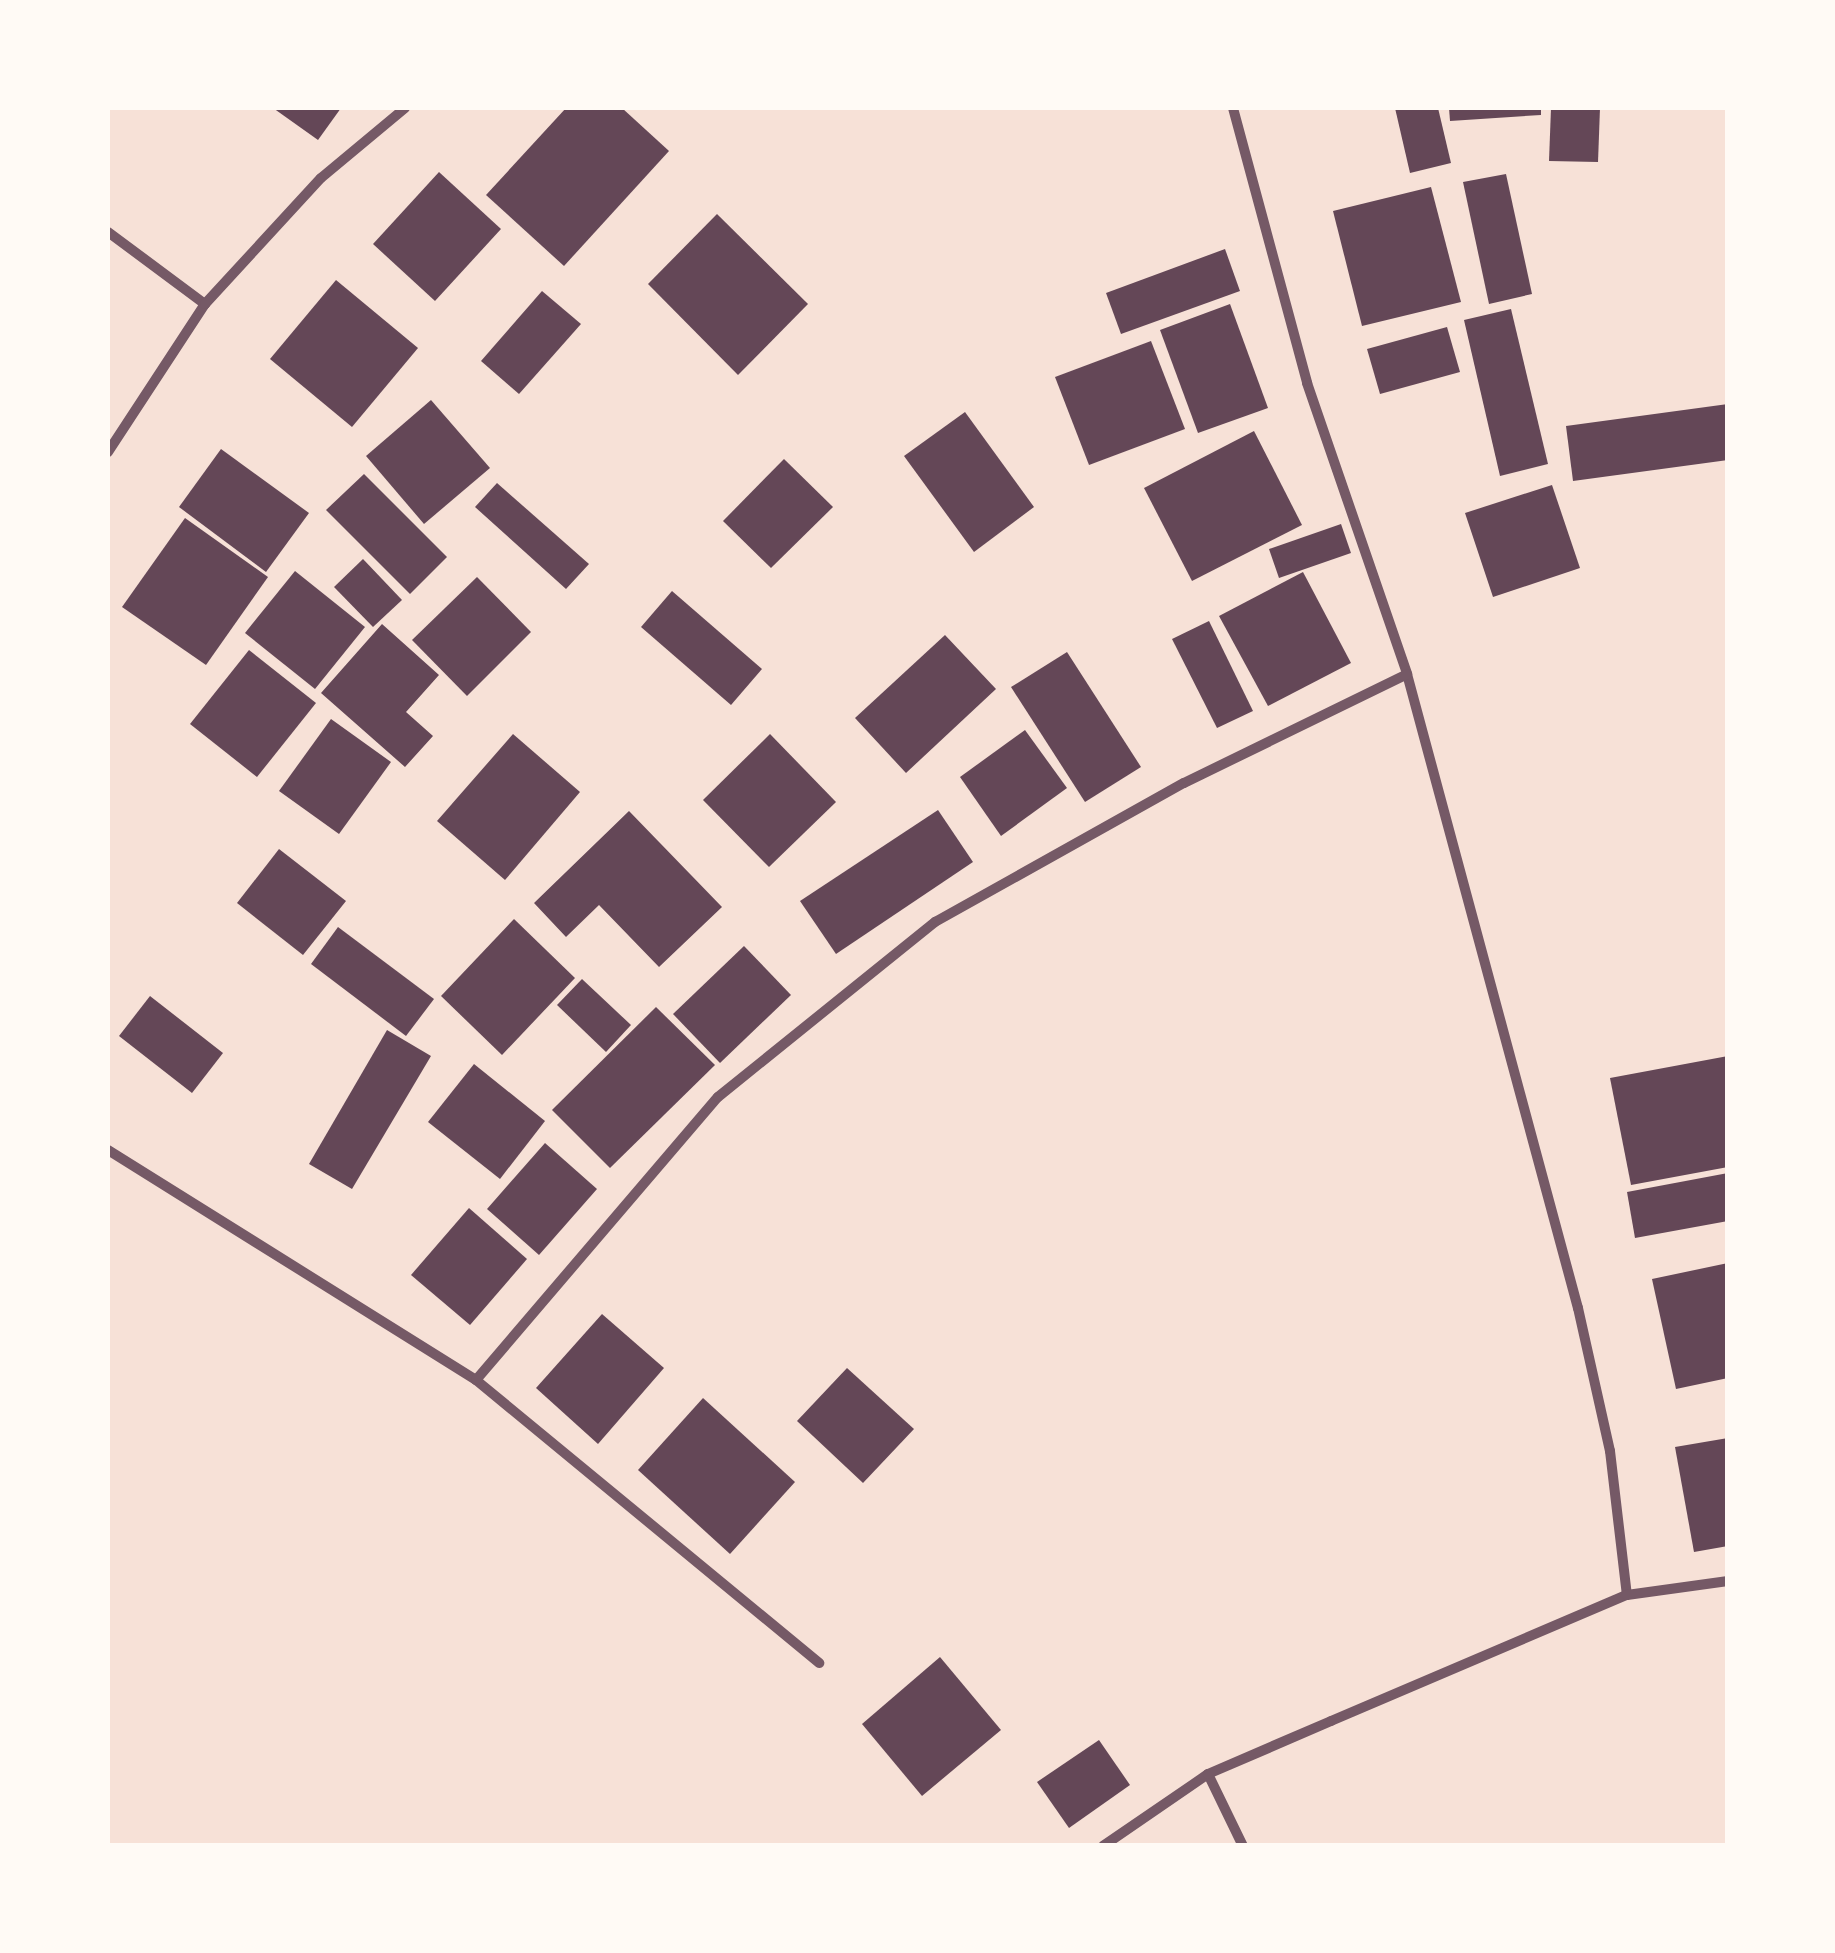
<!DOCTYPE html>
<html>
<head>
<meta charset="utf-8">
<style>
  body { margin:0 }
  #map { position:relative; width:1835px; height:1953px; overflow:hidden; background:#f7e1d7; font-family:Barlow,sans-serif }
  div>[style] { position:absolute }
  .building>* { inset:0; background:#644757 }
  .minor>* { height:10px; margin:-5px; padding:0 5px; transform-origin:5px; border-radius:5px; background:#755966 }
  span { translate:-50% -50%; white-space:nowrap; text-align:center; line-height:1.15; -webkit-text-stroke:8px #fffaf5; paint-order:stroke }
  .frame { position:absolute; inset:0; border:110px solid #fffaf5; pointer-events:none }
</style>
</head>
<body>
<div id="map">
  <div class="building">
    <div style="clip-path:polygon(273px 108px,341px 108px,318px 140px)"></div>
    <div style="clip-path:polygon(566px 108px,622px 108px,669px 151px,564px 266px,486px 195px)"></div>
    <div style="clip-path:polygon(1395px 108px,1438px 108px,1451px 163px,1410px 173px)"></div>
    <div style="clip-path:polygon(1449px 108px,1541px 108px,1541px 115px,1450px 121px)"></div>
    <div style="clip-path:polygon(1551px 108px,1600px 108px,1598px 162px,1549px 161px)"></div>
    <div style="clip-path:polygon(439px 172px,501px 229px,435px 301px,373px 244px)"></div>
    <div style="clip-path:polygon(1506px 174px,1532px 294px,1489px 304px,1463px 182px)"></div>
    <div style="clip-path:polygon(1431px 187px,1461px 302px,1362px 326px,1333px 211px)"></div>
    <div style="clip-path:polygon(717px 214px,808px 304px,738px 375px,648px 284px)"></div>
    <div style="clip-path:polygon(1225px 249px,1240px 291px,1121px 334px,1106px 293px)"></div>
    <div style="clip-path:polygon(336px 280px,418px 348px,352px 427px,270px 359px)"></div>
    <div style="clip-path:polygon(542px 291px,581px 324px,519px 394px,481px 361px)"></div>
    <div style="clip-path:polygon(1230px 304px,1268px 408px,1198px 433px,1160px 330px)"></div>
    <div style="clip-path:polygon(1511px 309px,1548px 464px,1500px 476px,1464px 320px)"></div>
    <div style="clip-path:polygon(1447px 327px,1460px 372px,1380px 394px,1367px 349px)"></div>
    <div style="clip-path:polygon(1151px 341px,1185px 429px,1089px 465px,1055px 377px)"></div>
    <div style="clip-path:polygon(431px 400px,490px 468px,424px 524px,366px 456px)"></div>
    <div style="clip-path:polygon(1728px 404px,1728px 460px,1573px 481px,1566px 426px)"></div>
    <div style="clip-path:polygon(965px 412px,1034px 507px,974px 552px,904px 456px)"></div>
    <div style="clip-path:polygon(1254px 431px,1302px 525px,1192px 581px,1144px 488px)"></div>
    <div style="clip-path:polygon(221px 449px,309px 513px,266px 572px,179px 507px)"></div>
    <div style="clip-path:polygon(784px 459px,833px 507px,771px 568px,723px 521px)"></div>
    <div style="clip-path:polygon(364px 474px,447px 557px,410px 594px,326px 510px)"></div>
    <div style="clip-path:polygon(497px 483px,589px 564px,566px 589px,475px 507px)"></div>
    <div style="clip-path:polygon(1552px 485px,1580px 568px,1493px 597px,1465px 513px)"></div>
    <div style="clip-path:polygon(185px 518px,268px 577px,206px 665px,122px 607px)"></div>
    <div style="clip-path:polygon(1341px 524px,1351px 553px,1279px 578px,1269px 549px)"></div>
    <div style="clip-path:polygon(363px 559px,402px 600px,373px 627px,334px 587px)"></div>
    <div style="clip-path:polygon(295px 571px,365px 627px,315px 689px,245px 633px)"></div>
    <div style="clip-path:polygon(1303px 572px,1351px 663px,1268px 706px,1219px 616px)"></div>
    <div style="clip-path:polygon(477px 577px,531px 632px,467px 696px,412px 640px)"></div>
    <div style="clip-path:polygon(672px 591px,762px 669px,731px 705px,641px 627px)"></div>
    <div style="clip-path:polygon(1209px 621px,1253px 711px,1217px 728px,1172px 639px)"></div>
    <div style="clip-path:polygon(382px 624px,439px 675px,406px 712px,433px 736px,405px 767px,321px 693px)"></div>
    <div style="clip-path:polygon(945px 635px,996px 689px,906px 773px,855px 718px)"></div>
    <div style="clip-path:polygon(249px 650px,316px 703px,257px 777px,190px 724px)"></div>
    <div style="clip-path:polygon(1067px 652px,1141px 767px,1085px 802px,1011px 687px)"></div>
    <div style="clip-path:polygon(331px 719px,391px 762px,339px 834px,279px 791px)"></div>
    <div style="clip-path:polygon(1025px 730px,1067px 788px,1001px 836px,960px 777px)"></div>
    <div style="clip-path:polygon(513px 734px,580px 792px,505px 880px,437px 821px)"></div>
    <div style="clip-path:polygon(770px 734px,836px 802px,769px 867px,703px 800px)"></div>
    <div style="clip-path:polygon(938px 810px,973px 862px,836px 954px,800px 901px)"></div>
    <div style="clip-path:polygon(629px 811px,722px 907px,659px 967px,599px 905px,566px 937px,534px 903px)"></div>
    <div style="clip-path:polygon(279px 849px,346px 901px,303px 955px,237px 903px)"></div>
    <div style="clip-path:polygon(514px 919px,575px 978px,502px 1055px,441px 996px)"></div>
    <div style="clip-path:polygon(338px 927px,434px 999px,406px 1036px,311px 964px)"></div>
    <div style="clip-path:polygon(744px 946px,791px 995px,720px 1063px,673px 1014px)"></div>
    <div style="clip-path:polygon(582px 979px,631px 1025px,606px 1052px,557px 1005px)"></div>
    <div style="clip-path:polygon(150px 996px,223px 1053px,192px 1093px,119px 1036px)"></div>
    <div style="clip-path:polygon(656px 1007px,715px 1065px,610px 1168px,552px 1110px)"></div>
    <div style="clip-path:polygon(387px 1030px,431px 1056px,352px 1189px,309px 1164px)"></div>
    <div style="clip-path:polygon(1728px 1056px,1728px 1167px,1631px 1185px,1610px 1078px)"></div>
    <div style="clip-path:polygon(474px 1064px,545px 1121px,500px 1179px,428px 1122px)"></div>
    <div style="clip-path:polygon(545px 1143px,597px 1189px,539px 1255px,487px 1209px)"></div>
    <div style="clip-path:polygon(1728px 1173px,1728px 1221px,1635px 1238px,1627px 1192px)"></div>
    <div style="clip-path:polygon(469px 1208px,527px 1259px,470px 1325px,411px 1275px)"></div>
    <div style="clip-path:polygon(1728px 1263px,1728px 1378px,1676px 1389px,1652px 1279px)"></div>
    <div style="clip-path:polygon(602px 1314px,664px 1368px,598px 1444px,536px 1388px)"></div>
    <div style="clip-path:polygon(847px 1368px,914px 1429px,863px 1483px,797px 1421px)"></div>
    <div style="clip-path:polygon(703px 1398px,795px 1482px,730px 1554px,638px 1470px)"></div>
    <div style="clip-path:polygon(1728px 1438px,1728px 1546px,1694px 1552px,1675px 1447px)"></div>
    <div style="clip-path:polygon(940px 1657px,1001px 1730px,922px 1796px,862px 1724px)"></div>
    <div style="clip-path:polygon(1099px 1740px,1130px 1785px,1069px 1828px,1037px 1782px)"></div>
  </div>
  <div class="minor">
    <div style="left:1233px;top:108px;width:285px;rotate:74.9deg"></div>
    <div style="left:1307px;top:383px;width:308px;rotate:71deg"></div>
    <div style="left:1407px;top:674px;width:657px;rotate:74.91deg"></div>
    <div style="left:1578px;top:1308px;width:147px;rotate:77.4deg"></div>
    <div style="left:1610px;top:1451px;width:145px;rotate:83.3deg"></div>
    <div style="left:108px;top:232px;width:121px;rotate:36.6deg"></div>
    <div style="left:108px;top:452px;width:177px;rotate:-56.8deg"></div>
    <div style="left:205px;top:304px;width:171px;rotate:-47.4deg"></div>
    <div style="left:321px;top:178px;width:109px;rotate:-39.8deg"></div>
    <div style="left:108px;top:1150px;width:434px;rotate:32deg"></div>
    <div style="left:476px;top:1380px;width:445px;rotate:39.5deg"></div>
    <div style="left:476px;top:1380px;width:372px;rotate:-49.5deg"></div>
    <div style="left:718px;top:1097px;width:279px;rotate:-38.9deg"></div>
    <div style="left:935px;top:922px;width:285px;rotate:-29.2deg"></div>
    <div style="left:1184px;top:783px;width:248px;rotate:-26deg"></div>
    <div style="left:1208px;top:1774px;width:80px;rotate:64.1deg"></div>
    <div style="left:1103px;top:1846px;width:127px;rotate:-34.4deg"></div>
    <div style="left:1208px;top:1774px;width:134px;rotate:-23.3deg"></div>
    <div style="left:1331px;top:1721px;width:322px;rotate:-23.1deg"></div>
    <div style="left:1627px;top:1595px;width:102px;rotate:-7.9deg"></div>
  </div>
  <div class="frame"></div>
</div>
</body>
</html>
